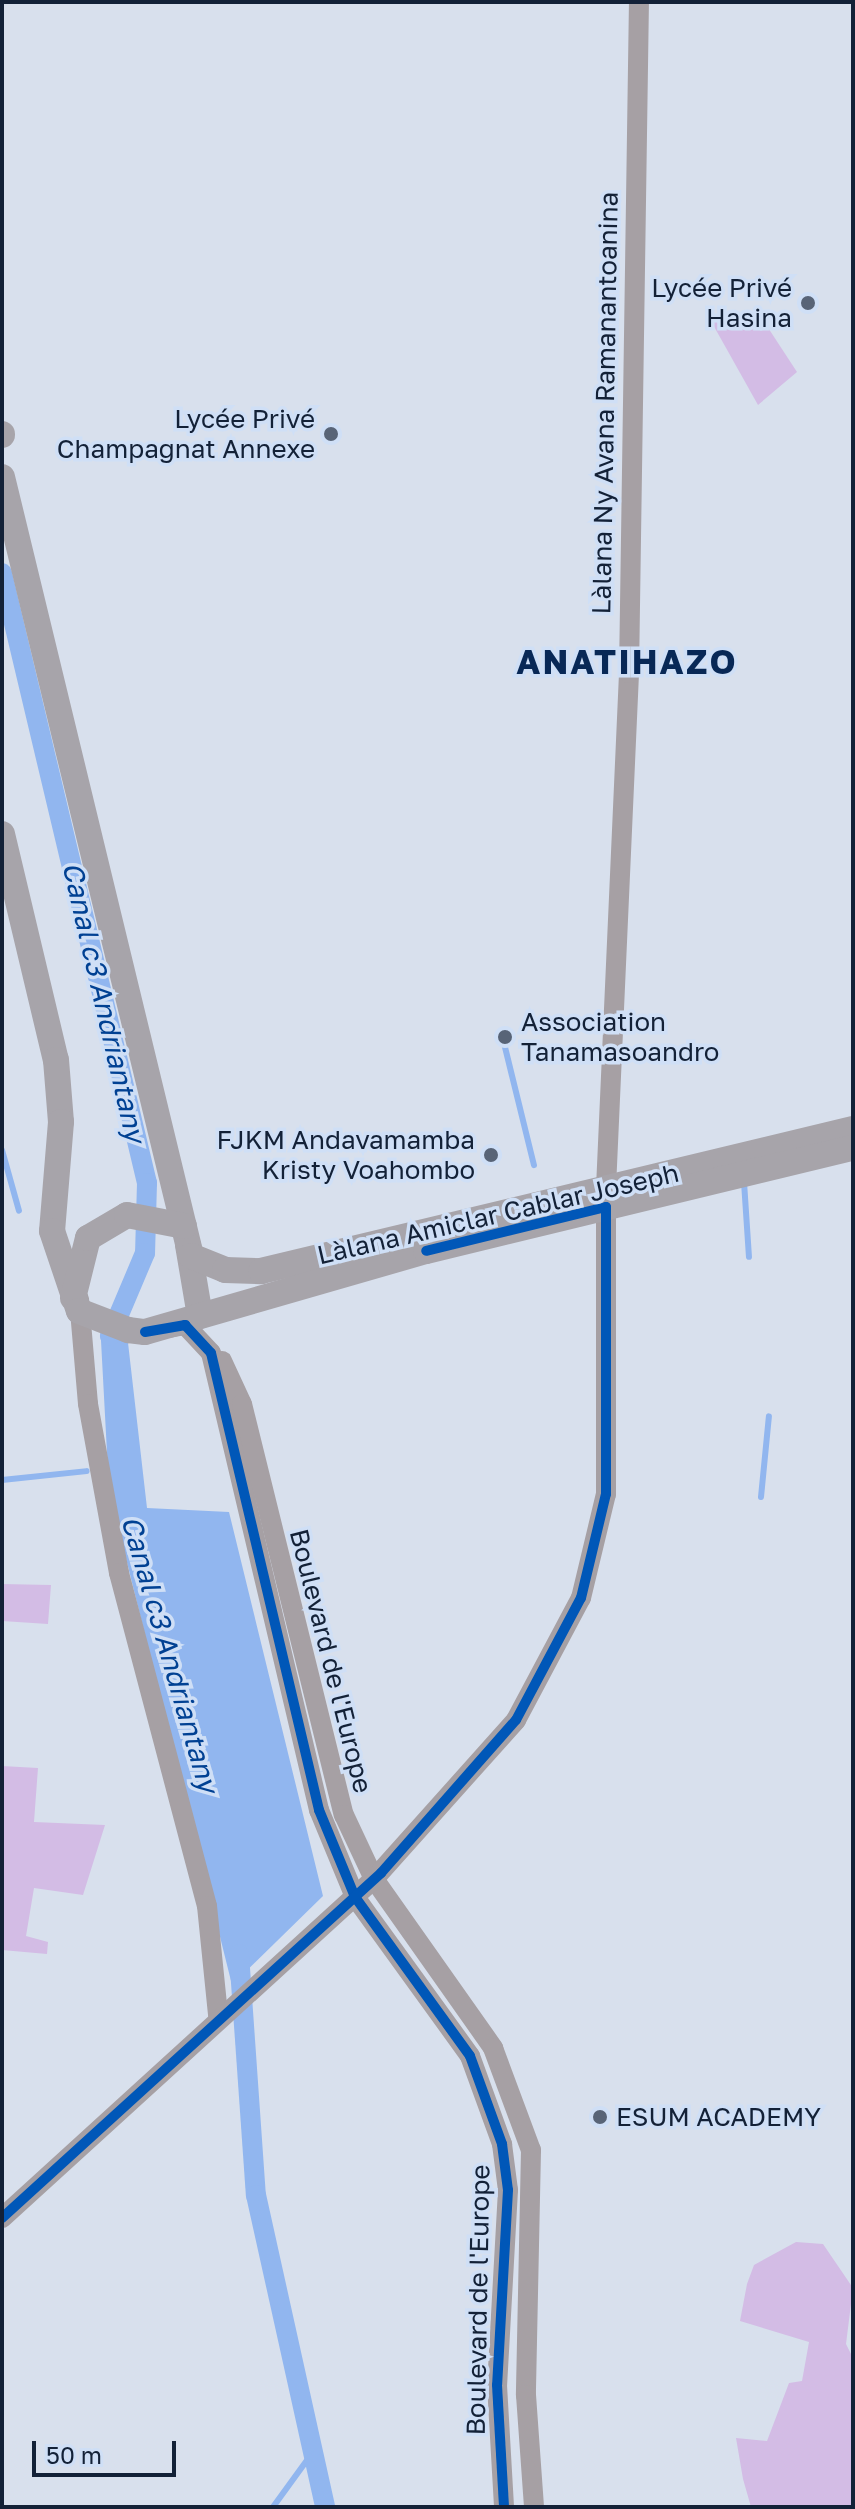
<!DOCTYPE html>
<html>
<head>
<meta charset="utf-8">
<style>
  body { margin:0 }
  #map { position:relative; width:855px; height:2509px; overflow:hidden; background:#d8e0ed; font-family:"Golos Text",sans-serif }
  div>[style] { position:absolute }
  .green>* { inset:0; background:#d3bce5 }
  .water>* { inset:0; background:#91b6ef }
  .stream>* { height:6px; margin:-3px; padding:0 3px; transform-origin:3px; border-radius:3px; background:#91b6ef }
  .canal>* { height:20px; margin:-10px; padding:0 10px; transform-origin:10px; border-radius:10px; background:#91b6ef }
  .minor>* { height:20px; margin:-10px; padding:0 10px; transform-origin:10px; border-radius:10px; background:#a6a0a4 }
  .major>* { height:26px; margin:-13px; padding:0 13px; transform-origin:13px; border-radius:13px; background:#a7a4aa }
  .major-bridge>* { height:26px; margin:-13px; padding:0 13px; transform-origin:13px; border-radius:13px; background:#a7a4aa }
  .cycleway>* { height:10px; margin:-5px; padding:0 5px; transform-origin:5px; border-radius:5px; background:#0057b8 }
  .dots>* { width:22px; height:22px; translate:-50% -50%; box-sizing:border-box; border:4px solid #cfdff6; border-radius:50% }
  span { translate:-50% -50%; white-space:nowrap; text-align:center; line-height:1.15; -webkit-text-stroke:7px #cfdff6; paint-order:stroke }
  .poi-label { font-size:26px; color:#132137 }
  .right { translate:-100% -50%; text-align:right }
  .left { translate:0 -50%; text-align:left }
  .street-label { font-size:26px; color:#132137 }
  .water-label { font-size:28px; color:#014193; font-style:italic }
  .district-label { font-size:34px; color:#082856; font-weight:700; letter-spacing:2px }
  .frame { position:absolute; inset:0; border:4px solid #132137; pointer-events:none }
  .scale { position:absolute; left:32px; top:2441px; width:144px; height:36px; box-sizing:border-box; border:4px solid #132137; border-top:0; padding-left:10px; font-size:24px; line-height:28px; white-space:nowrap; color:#132137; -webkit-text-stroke:6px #cfdff6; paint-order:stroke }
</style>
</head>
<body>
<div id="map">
  <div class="green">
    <div style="clip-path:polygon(707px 314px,759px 314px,797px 372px,758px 405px)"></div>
    <div style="clip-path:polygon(2px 1584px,51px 1585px,48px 1624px,2px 1621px)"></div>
    <div style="clip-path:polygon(2px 1766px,38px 1768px,34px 1822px,105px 1825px,83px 1895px,34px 1888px,26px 1936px,48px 1942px,47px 1954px,2px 1950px)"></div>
    <div style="clip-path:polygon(796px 2242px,823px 2244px,853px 2288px,846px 2344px,852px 2356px,853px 2507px,751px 2507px,743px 2479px,736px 2438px,767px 2441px,789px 2383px,802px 2381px,809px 2342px,740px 2321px,747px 2284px,754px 2265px)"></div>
  </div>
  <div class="water">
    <div style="clip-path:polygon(100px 1322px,127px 1334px,147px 1508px,229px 1512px,323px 1896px,232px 1985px,109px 1490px)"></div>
  </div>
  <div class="stream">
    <div style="left:502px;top:1035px;width:134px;rotate:76.2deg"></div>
    <div style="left:2px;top:1150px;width:63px;rotate:74.4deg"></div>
    <div style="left:744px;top:1182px;width:75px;rotate:86.2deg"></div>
    <div style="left:2px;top:1480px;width:85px;rotate:-6deg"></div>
    <div style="left:761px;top:1497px;width:81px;rotate:-84.4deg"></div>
    <div style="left:273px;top:2507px;width:68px;rotate:-54deg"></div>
  </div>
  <div class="canal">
    <div style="left:2px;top:573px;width:627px;rotate:76.63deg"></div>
    <div style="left:147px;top:1183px;width:70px;rotate:91.6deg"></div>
    <div style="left:145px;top:1253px;width:90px;rotate:112.9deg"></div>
    <div style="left:239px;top:1954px;width:242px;rotate:86deg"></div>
    <div style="left:256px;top:2195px;width:320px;rotate:77.5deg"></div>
  </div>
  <div class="minor">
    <div style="left:606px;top:1188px;width:516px;rotate:-87.44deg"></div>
    <div style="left:629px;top:673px;width:671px;rotate:-89.15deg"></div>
    <div style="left:79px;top:1299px;width:105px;rotate:85.1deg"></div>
    <div style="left:88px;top:1404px;width:172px;rotate:79.6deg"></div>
    <div style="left:119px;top:1573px;width:344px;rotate:75.2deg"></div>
    <div style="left:207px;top:1906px;width:110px;rotate:84.2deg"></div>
    <div style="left:169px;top:1328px;width:16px;rotate:-11deg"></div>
    <div style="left:185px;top:1325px;width:38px;rotate:47deg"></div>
    <div style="left:211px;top:1353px;width:470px;rotate:76.7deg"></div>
    <div style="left:319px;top:1810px;width:94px;rotate:67.5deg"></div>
    <div style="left:355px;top:1897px;width:196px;rotate:54.1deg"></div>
    <div style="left:470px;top:2056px;width:94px;rotate:70deg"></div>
    <div style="left:502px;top:2144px;width:46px;rotate:82.6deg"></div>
    <div style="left:508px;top:2190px;width:195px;rotate:93.2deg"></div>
    <div style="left:497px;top:2385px;width:122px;rotate:86.7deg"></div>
    <div style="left:222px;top:1361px;width:47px;rotate:65.1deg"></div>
    <div style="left:242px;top:1404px;width:423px;rotate:76.1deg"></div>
    <div style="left:344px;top:1815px;width:71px;rotate:64.9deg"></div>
    <div style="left:374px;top:1879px;width:207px;rotate:54.8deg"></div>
    <div style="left:493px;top:2048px;width:109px;rotate:69.6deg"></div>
    <div style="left:531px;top:2150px;width:245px;rotate:91.2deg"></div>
    <div style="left:526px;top:2395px;width:112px;rotate:85.9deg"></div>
    <div style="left:2px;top:2218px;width:503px;rotate:-42.34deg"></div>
    <div style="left:374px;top:1879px;width:213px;rotate:-48.2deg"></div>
    <div style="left:516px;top:1720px;width:138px;rotate:-62deg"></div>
    <div style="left:581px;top:1598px;width:107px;rotate:-76.5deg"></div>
    <div style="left:606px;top:1494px;width:287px;rotate:-90deg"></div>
  </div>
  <div class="major">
    <div style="left:2px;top:434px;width:1px;rotate:90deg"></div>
    <div style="left:2px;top:477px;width:802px;rotate:76.36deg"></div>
    <div style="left:2px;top:834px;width:232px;rotate:76.6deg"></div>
    <div style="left:56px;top:1060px;width:62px;rotate:85.4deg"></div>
    <div style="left:61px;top:1122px;width:109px;rotate:94.7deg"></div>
    <div style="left:52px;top:1231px;width:84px;rotate:71.4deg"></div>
    <div style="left:188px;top:1245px;width:72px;rotate:80.4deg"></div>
    <div style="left:191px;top:1256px;width:37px;rotate:22deg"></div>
    <div style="left:225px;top:1270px;width:36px;rotate:2deg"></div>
    <div style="left:261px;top:1271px;width:609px;rotate:-13.49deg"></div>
    <div style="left:73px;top:1298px;width:62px;rotate:-76deg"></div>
    <div style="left:88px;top:1238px;width:45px;rotate:-30.5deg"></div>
    <div style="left:128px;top:1330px;width:17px;rotate:7deg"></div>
    <div style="left:145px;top:1332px;width:292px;rotate:-16.1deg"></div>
    <div style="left:426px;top:1251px;width:439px;rotate:-13.6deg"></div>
  </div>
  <div class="major-bridge">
    <div style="left:127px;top:1215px;width:58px;rotate:10.9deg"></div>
    <div style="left:79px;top:1311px;width:53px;rotate:21.2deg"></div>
  </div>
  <div class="cycleway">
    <div style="left:145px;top:1332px;width:41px;rotate:-9.9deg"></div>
    <div style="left:185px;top:1325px;width:38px;rotate:47deg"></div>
    <div style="left:211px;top:1353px;width:470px;rotate:76.7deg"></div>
    <div style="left:319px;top:1810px;width:94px;rotate:67.5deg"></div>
    <div style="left:355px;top:1897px;width:196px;rotate:54.1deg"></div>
    <div style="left:470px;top:2056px;width:94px;rotate:70deg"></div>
    <div style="left:502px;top:2144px;width:46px;rotate:82.6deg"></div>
    <div style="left:508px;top:2190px;width:195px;rotate:93.2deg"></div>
    <div style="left:497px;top:2385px;width:122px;rotate:86.7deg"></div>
    <div style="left:2px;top:2218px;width:513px;rotate:-42.31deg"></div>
    <div style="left:381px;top:1873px;width:204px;rotate:-48.6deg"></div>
    <div style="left:516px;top:1720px;width:138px;rotate:-62deg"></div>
    <div style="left:581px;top:1598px;width:107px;rotate:-76.5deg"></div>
    <div style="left:606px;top:1494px;width:287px;rotate:-90deg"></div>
    <div style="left:606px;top:1207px;width:185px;rotate:166.3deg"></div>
  </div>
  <div class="dots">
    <div style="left:808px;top:303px;background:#586477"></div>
    <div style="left:331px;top:434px;background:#586477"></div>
    <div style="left:505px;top:1037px;background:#586477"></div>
    <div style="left:491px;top:1155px;background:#586477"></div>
    <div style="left:600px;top:2117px;background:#586477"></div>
  </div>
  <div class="poi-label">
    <span class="right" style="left:792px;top:303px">Lycée Privé<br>Hasina</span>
    <span class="right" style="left:315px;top:434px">Lycée Privé<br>Champagnat Annexe</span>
    <span class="left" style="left:521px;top:1037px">Association<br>Tanamasoandro</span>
    <span class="right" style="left:475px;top:1155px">FJKM Andavamamba<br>Kristy Voahombo</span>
    <span class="left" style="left:616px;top:2117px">ESUM ACADEMY</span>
  </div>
  <div class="street-label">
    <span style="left:605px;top:403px;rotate:-89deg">Làlana Ny Avana Ramanantoanina</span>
    <span style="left:498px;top:1214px;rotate:-13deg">Làlana Amiclar Cablar Joseph</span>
    <span style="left:331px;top:1661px;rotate:76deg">Boulevard de l'Europe</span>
    <span style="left:478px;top:2300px;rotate:-89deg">Boulevard de l'Europe</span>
  </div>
  <div class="water-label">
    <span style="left:104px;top:1002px;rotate:77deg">Canal c3 Andriantany</span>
    <span style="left:170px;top:1654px;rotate:74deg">Canal c3 Andriantany</span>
  </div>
  <div class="district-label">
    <span style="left:627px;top:662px">ANATIHAZO</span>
  </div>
  <div class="frame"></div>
  <div class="scale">50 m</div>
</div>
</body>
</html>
